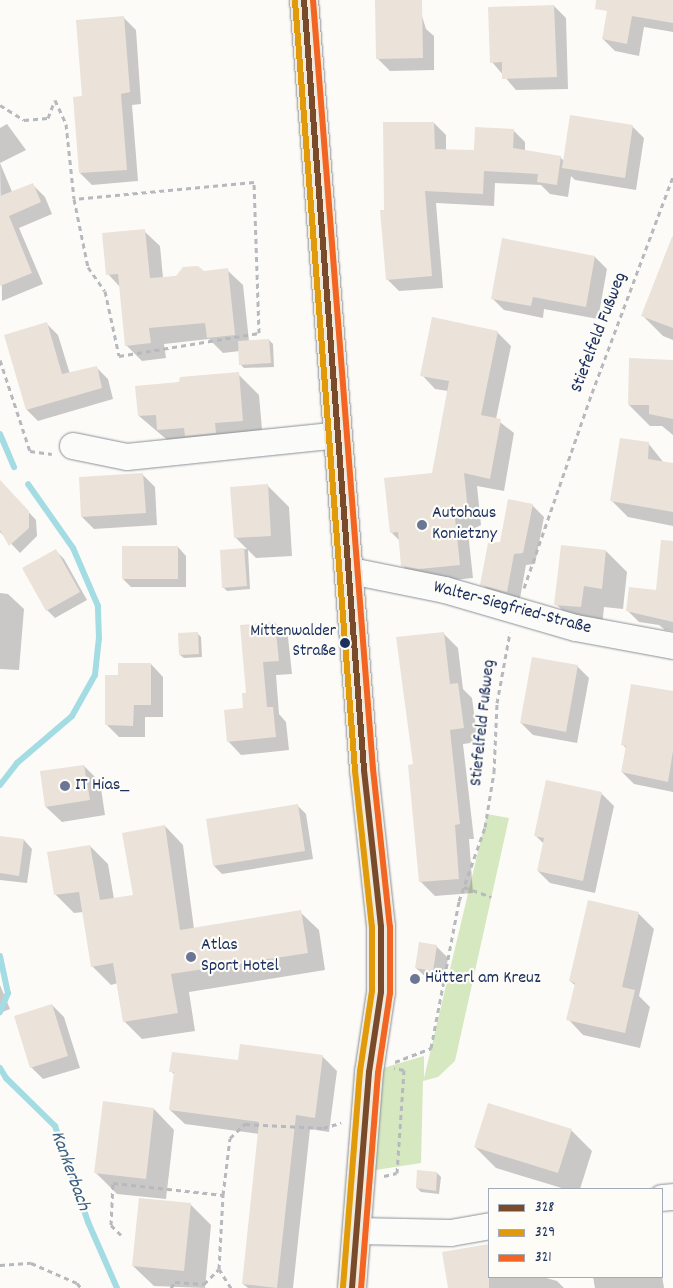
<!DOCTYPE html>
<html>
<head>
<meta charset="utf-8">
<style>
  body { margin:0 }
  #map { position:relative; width:673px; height:1288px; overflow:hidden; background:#fcfbf8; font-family:Dekko,sans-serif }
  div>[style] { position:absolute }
  .green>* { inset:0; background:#d6e8c0 }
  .shadow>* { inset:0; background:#0003 }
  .stream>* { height:6px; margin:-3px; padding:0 3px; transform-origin:3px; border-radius:3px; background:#a4dce3 }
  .building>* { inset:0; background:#ebe2d9 }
  .path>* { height:3px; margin-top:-1.5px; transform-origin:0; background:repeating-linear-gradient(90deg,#b6b9bd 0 5px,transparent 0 9px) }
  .roads { filter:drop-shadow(0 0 1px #8c9097) drop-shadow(0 0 1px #8c9097) }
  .minor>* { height:26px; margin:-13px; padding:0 13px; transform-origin:13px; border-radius:13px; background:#fbfbf9 }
  .primary>* { height:28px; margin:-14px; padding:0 14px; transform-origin:14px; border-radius:14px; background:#eeeade }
  .bus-1>* { height:6px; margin:-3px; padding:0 3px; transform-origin:3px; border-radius:3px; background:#7a4b2a }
  .bus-2>* { height:6px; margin:-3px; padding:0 3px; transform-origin:3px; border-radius:3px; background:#e19a09 }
  .bus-3>* { height:6px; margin:-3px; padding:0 3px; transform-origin:3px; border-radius:3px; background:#f26522 }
  .dots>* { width:14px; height:14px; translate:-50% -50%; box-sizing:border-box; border:2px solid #fdfcf7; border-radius:50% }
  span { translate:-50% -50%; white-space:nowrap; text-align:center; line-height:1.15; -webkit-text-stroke:4.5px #fdfcf7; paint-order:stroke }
  .bus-label { font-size:17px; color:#1b2f5e }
  .right { translate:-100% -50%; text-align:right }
  .street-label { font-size:18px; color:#1b2f5e }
  .poi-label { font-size:18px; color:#1b2f5e }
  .left { translate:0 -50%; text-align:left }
  .water-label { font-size:19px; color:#395f83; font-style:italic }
  .legend { position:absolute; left:488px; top:1188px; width:175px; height:90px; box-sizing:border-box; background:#fdfcf7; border:1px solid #a3aaba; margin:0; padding:6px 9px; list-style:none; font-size:15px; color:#1b2f5e }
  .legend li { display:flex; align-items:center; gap:10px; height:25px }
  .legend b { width:25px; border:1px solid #a3aaba }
</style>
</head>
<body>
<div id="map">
  <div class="green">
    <div style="clip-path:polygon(487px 814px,509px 818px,455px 1061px,438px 1077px,423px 1081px,421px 1163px,363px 1172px,373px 1071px,424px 1056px,424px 1078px)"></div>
  </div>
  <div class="shadow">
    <div style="clip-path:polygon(376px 0,417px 0,426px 29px,434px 36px,434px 70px,390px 71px,378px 59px)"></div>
    <div style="clip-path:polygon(610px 0,673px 0,673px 32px,644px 27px,639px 56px,615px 51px,603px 39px)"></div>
    <div style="clip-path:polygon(554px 6px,566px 18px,568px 89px,516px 90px,492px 62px)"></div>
    <div style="clip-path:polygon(124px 18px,136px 30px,141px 104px,132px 105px,138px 181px,92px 185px,80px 173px,83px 97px)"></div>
    <div style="clip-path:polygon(434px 123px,446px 135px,446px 150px,475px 152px,513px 130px,525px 142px,525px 151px,560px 157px,564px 161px,632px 126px,644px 138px,636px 190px,575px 180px,571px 176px,568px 197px,550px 194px,541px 185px,495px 183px,494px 206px,436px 203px,443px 288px,399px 291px,387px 279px,385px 211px)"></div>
    <div style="clip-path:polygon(7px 124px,26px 150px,0 163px,0 128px)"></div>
    <div style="clip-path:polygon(0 163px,13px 194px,33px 185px,45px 197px,52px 214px,19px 228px,43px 284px,2px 301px)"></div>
    <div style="clip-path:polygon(144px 231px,160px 246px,163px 278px,227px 270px,243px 285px,249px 341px,269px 340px,273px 344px,274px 367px,244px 368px,240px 364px,240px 351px,223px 353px,209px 339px,164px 344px,166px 358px,142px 361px,126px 345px,120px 287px,108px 274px)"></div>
    <div style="clip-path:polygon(673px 236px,673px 340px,663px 336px,643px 316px)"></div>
    <div style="clip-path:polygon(595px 257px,607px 269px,598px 319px,544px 309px,543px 318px,504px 310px,492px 298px)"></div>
    <div style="clip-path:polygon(47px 324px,58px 335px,70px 374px,96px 367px,108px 379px,113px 399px,38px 421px,27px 410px,5px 336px)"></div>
    <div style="clip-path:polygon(497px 332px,511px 346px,496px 419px,514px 433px,504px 491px,477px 486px,481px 525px,468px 532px,473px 578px,433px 582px,416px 579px,402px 565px,400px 541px,391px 532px,433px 474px,448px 391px,435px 389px,422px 375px)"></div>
    <div style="clip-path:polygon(673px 361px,673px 435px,662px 426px,650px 426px,629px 405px)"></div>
    <div style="clip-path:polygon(238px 374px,259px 395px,263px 441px,179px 450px,139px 416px,180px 384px)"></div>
    <div style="clip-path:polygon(648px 443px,664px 463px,673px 464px,673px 526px,628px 517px,612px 501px)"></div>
    <div style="clip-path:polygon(143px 475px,155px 487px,157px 525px,94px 529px,82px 517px)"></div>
    <div style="clip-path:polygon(268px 486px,289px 507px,292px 556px,256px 558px,248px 550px,250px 589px,227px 591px,223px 587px,221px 551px,247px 549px,235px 537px)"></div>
    <div style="clip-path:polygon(0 489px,12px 494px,36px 520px,37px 536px,20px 553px,0 532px)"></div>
    <div style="clip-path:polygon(532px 505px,544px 517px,535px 564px,526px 565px,519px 604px,494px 596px,482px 584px,501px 543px)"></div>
    <div style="clip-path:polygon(178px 547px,186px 556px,186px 587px,131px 587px,123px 579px)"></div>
    <div style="clip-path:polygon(56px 551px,64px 559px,87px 600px,55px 618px,47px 610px)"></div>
    <div style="clip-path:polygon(606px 551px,627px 572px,623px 609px,604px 607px,602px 627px,577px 625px,556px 604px)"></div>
    <div style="clip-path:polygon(673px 561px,673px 631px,665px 630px,659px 625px,639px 622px,628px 611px,657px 592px)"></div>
    <div style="clip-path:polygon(0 593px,8px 594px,24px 609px,19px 670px,0 669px)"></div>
    <div style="clip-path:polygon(275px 623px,288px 637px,292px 674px,276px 675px,279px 714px,286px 722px,289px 750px,241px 755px,228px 741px,245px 709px)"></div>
    <div style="clip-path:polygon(197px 633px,201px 637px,202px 657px,184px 658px,180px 655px)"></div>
    <div style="clip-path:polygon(444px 634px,458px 648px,463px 689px,472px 698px,478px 742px,463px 744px,474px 839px,469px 839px,473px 893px,435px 896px,420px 881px,414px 765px)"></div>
    <div style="clip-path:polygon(151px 664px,163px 677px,163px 717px,145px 717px,145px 737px,119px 737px,107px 725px,120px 676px)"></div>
    <div style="clip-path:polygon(577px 666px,589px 678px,577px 743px,533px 735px,521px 723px)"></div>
    <div style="clip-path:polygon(673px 692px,673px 792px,634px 784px,622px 772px,627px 749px,622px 744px)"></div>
    <div style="clip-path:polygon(84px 766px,100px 782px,105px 815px,62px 822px,46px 807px)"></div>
    <div style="clip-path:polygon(602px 794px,614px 806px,595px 893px,550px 883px,538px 871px,544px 844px,535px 835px)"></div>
    <div style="clip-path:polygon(297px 805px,306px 814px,313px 859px,222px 874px,214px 866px)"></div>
    <div style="clip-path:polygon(165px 826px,183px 845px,194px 929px,300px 912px,319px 930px,325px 970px,189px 992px,195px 1031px,142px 1039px,124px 1021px,118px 983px,111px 985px,92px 966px,83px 912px,74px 913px,56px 895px,48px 853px,90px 846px,108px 864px,114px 899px,134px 896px)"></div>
    <div style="clip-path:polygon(0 837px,24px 840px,32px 849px,27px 883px,0 880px)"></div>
    <div style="clip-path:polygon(589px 902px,639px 914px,654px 929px,639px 996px,650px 1007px,640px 1048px,583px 1035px,568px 1019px,576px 986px,570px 981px)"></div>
    <div style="clip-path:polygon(436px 946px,448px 958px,444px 982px,429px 980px,416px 968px)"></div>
    <div style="clip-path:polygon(0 985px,10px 1009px,0 1013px)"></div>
    <div style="clip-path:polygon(52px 1005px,64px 1017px,80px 1068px,43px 1079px,31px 1067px)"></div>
    <div style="clip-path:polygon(322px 1056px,337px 1071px,329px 1132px,310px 1129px,293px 1288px,248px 1288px,243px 1284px,259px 1134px,185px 1124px,170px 1110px,175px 1075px,171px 1071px,239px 1062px)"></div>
    <div style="clip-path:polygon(154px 1109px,174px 1130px,166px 1199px,117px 1194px,96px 1173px)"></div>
    <div style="clip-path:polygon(571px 1130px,592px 1151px,580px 1189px,565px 1189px,496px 1168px,475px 1147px)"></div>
    <div style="clip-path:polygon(437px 1173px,441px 1177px,439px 1194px,421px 1192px,417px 1188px)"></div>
    <div style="clip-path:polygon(190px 1204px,211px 1225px,205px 1288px,154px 1286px,133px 1266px)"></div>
    <div style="clip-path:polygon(489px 1246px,489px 1277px,543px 1277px,557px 1281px,564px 1288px,449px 1288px,444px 1253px)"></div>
    <div style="clip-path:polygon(662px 1275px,664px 1288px,595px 1288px,593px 1277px)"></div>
  </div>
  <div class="stream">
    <div style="left:0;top:434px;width:36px;rotate:67deg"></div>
    <div style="left:0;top:785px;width:28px;rotate:-52deg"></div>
    <div style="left:17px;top:763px;width:72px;rotate:-40.5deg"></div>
    <div style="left:72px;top:716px;width:47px;rotate:-60.7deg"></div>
    <div style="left:95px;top:675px;width:36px;rotate:-84deg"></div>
    <div style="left:99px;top:639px;width:33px;rotate:-92deg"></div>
    <div style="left:98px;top:606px;width:63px;rotate:-113.3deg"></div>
    <div style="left:73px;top:548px;width:78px;rotate:-125.1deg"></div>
    <div style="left:0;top:956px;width:38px;rotate:78deg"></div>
    <div style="left:8px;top:993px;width:21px;rotate:113deg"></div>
    <div style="left:0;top:1068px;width:12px;rotate:59deg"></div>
    <div style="left:6px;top:1078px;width:69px;rotate:44.4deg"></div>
    <div style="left:55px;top:1126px;width:102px;rotate:71deg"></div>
    <div style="left:88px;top:1222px;width:72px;rotate:66.3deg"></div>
  </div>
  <div class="building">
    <div style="clip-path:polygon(375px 0,422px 0,423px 58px,376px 59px)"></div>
    <div style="clip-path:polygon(596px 0,673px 0,673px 23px,632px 16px,627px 44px,602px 39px,607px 11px,595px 9px)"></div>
    <div style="clip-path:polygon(554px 5px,557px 77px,502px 79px,502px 62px,490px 63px,488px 7px)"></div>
    <div style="clip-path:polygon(124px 16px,130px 92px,121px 94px,127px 170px,79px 173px,73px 97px,82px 96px,76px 20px)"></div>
    <div style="clip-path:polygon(570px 115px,633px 125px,625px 178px,562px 168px)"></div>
    <div style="clip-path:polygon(383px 122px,434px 122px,435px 149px,474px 150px,475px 127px,514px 129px,513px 148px,561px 156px,557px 185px,537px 182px,538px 174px,484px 171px,483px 194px,425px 191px,432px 276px,386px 280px,380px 210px,384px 210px)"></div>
    <div style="clip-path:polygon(33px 183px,41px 202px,9px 216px,32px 273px,0 286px,0 196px)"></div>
    <div style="clip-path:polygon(145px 229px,150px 278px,176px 276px,183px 267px,198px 266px,204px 271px,228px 268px,235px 335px,207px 338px,205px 323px,149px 328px,151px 343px,125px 346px,118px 274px,106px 275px,102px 233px)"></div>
    <div style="clip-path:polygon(672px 237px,673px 237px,673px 328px,641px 316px)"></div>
    <div style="clip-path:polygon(502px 238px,595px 256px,586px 307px,533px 297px,531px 306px,491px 299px)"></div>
    <div style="clip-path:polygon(432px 317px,498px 331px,481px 415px,501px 419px,490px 479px,464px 473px,468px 511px,455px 518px,460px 565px,419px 569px,401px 566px,398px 532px,390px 533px,384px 478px,432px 473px,449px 381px,420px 376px)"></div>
    <div style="clip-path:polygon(47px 322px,62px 374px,97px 366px,102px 388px,26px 410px,4px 335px)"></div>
    <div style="clip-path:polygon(269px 339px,271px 363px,239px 365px,238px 341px)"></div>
    <div style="clip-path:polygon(629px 358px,673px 360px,673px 419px,649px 414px,649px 405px,628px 405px)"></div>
    <div style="clip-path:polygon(239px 372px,243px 421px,215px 423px,216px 433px,185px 436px,184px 428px,157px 430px,156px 415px,138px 416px,135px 386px,179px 382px,180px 377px)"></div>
    <div style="clip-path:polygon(620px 438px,649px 442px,648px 459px,673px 463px,673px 512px,610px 501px)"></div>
    <div style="clip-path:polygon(143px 473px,146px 513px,81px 517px,79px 477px)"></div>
    <div style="clip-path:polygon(0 480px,29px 511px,29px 528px,9px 546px,0 530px)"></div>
    <div style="clip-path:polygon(268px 484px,271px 536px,234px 538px,230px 487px)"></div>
    <div style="clip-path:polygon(508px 499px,533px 504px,523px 553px,514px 554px,507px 592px,480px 585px,488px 543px,500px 542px)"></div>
    <div style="clip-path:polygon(661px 540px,673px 541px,673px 622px,626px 611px,629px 587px,656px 590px)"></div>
    <div style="clip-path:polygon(561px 545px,606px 550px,602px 589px,584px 586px,581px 607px,554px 605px)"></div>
    <div style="clip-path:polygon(122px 546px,178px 546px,178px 579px,122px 579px)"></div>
    <div style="clip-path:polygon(244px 548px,247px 586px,222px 588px,220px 550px)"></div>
    <div style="clip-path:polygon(56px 549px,80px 592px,46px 611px,22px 568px)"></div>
    <div style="clip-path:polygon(275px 622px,279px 661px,263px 662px,267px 707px,273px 707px,276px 737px,227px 742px,224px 710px,243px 708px,242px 693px,246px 693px,240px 625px)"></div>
    <div style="clip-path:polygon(198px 632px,199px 654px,179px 655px,178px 633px)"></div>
    <div style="clip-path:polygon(444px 632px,450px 684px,458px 683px,464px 728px,450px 730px,460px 824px,455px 825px,459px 879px,419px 882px,408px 765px,413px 764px,396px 637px)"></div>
    <div style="clip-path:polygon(532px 657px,578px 665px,566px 732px,520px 723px)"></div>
    <div style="clip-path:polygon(118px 663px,151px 663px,151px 705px,134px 705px,133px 726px,105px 725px,105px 675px,118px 675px)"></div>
    <div style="clip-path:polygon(631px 684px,673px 691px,673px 751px,668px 782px,621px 772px,626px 746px,621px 745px)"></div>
    <div style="clip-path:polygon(84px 765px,90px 800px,45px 807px,40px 771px)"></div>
    <div style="clip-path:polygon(546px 780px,602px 792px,583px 881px,537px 871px,544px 838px,534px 836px)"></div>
    <div style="clip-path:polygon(298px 804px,305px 851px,213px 866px,206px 819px)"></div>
    <div style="clip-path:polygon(165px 825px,180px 930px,301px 910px,308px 953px,171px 974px,178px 1013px,123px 1022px,113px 963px,91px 967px,79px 892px,54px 895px,47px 852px,90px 845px,100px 900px,133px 895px,122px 833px)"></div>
    <div style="clip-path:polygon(0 836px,24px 839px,19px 876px,0 873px)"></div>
    <div style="clip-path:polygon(588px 900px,639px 912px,622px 987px,635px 990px,625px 1033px,566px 1020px,575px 983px,569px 981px)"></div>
    <div style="clip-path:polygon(419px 942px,437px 945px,433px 971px,415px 968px)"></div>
    <div style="clip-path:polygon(52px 1004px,68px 1056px,30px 1068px,14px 1016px)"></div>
    <div style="clip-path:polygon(240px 1044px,323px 1055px,315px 1118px,296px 1115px,277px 1288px,242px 1284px,259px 1122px,169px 1110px,174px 1072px,169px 1072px,172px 1052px,238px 1060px)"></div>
    <div style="clip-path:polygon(103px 1101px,154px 1108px,146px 1179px,94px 1173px)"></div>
    <div style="clip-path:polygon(488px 1103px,572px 1129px,558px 1173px,474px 1147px)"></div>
    <div style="clip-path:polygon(417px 1170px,437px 1172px,436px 1191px,416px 1188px)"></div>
    <div style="clip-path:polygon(139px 1198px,191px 1203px,184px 1271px,132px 1266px)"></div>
    <div style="clip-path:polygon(489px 1244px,489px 1288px,448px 1288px,442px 1252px)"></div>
  </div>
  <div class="path">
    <div style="left:55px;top:100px;width:26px;rotate:65deg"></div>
    <div style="left:66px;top:124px;width:75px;rotate:83.9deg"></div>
    <div style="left:74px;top:199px;width:69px;rotate:78.4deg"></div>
    <div style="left:88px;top:267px;width:29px;rotate:55deg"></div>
    <div style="left:105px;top:291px;width:66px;rotate:77.8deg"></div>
    <div style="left:119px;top:356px;width:142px;rotate:-9.3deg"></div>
    <div style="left:259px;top:333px;width:151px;rotate:-91.9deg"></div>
    <div style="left:254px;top:182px;width:181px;rotate:174.6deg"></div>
    <div style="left:0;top:105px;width:28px;rotate:32deg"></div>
    <div style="left:24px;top:120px;width:24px;rotate:-5deg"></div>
    <div style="left:48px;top:118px;width:19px;rotate:-69deg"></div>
    <div style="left:0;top:360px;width:96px;rotate:71.8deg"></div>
    <div style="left:30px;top:451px;width:22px;rotate:8deg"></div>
    <div style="left:524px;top:588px;width:207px;rotate:-70.8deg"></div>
    <div style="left:592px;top:393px;width:232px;rotate:-69.5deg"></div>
    <div style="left:464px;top:887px;width:29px;rotate:20deg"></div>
    <div style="left:395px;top:1062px;width:39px;rotate:-21deg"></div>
    <div style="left:431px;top:1048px;width:150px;rotate:-79.2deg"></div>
    <div style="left:459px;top:901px;width:78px;rotate:-70.6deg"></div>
    <div style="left:485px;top:827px;width:56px;rotate:-80.7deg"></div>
    <div style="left:494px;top:772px;width:69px;rotate:-87.5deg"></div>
    <div style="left:497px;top:703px;width:72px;rotate:-79.6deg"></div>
    <div style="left:384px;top:1176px;width:13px;rotate:-13deg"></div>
    <div style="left:397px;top:1173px;width:103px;rotate:-86.1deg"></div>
    <div style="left:404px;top:1070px;width:10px;rotate:-169deg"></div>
    <div style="left:121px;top:1235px;width:14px;rotate:-135deg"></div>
    <div style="left:111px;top:1225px;width:42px;rotate:-87.3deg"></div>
    <div style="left:113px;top:1183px;width:111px;rotate:6.2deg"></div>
    <div style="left:0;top:1265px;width:31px;rotate:-4deg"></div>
    <div style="left:31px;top:1263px;width:50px;rotate:23.5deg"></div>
    <div style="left:77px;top:1283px;width:6px;rotate:51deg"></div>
    <div style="left:171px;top:1288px;width:7px;rotate:-56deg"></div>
    <div style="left:175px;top:1282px;width:29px;rotate:4deg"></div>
    <div style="left:204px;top:1284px;width:21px;rotate:-45deg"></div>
    <div style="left:231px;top:1288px;width:22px;rotate:-122deg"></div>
    <div style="left:219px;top:1269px;width:74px;rotate:-86.9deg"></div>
    <div style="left:223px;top:1195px;width:57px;rotate:-83deg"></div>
    <div style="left:230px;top:1138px;width:21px;rotate:-43deg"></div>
    <div style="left:245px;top:1124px;width:78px;rotate:2.9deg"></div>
    <div style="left:323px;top:1128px;width:19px;rotate:-16deg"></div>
  </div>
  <div class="roads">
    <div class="minor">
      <div style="left:73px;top:446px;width:55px;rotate:11.5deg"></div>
      <div style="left:127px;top:457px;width:213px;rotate:-5.9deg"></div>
      <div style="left:351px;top:571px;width:96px;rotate:11.4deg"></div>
      <div style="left:445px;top:590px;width:136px;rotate:16.2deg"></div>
      <div style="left:576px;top:628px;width:99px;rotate:10.5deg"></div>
      <div style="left:662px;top:1198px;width:11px;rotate:-5deg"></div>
      <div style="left:358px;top:1231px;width:93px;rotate:1.2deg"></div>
      <div style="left:451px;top:1233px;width:39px;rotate:-10deg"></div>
    </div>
    <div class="primary">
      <div style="left:304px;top:0;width:772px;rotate:85.54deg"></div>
      <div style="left:364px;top:770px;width:158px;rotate:83.8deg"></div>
      <div style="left:381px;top:927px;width:65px;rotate:90deg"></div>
      <div style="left:381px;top:992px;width:81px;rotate:98.5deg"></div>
      <div style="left:369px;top:1072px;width:217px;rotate:94.5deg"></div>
    </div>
  </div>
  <div class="bus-1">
    <div style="left:304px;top:0;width:772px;rotate:85.54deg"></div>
    <div style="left:364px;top:770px;width:158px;rotate:83.8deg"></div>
    <div style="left:381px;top:927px;width:65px;rotate:90deg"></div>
    <div style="left:381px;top:992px;width:81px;rotate:98.5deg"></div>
    <div style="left:369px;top:1072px;width:217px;rotate:94.5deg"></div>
  </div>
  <div class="bus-2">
    <div style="left:295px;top:1px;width:772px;rotate:85.54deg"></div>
    <div style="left:355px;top:771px;width:157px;rotate:83.8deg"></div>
    <div style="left:372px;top:927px;width:64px;rotate:90deg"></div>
    <div style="left:372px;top:991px;width:81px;rotate:98.5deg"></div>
    <div style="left:360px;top:1071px;width:217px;rotate:94.5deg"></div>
  </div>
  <div class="bus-3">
    <div style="left:313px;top:0;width:771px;rotate:85.54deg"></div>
    <div style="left:373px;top:769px;width:159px;rotate:83.9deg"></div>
    <div style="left:390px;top:927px;width:66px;rotate:90deg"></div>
    <div style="left:390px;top:993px;width:81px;rotate:98.5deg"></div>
    <div style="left:378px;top:1073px;width:216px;rotate:94.5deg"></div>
  </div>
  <div class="dots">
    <div style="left:422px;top:525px;background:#6a7694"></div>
    <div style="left:345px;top:643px;background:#1b2f5e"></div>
    <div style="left:65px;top:786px;background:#6a7694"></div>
    <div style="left:191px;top:957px;background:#6a7694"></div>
    <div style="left:415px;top:979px;background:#6a7694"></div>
  </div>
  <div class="bus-label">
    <span class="right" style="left:336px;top:643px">Mittenwalder<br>Straße</span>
  </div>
  <div class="street-label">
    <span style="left:600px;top:333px;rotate:-69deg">Stiefelfeld Fußweg</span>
    <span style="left:512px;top:609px;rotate:15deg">Walter-Siegfried-Straße</span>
    <span style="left:484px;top:723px;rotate:-84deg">Stiefelfeld Fußweg</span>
  </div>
  <div class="poi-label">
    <span class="left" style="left:432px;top:525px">Autohaus<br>Konietzny</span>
    <span class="left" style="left:75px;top:786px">IT Hias_</span>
    <span class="left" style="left:201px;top:957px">Atlas<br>Sport Hotel</span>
    <span class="left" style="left:425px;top:979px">Hütterl am Kreuz</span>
  </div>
  <div class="water-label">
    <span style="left:69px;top:1171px;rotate:70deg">Kankerbach</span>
  </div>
  <ul class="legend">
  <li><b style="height:6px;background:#7a4b2a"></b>328</li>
  <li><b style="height:6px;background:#e19a09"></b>329</li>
  <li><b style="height:6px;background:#f26522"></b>321</li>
  </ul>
</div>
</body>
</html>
